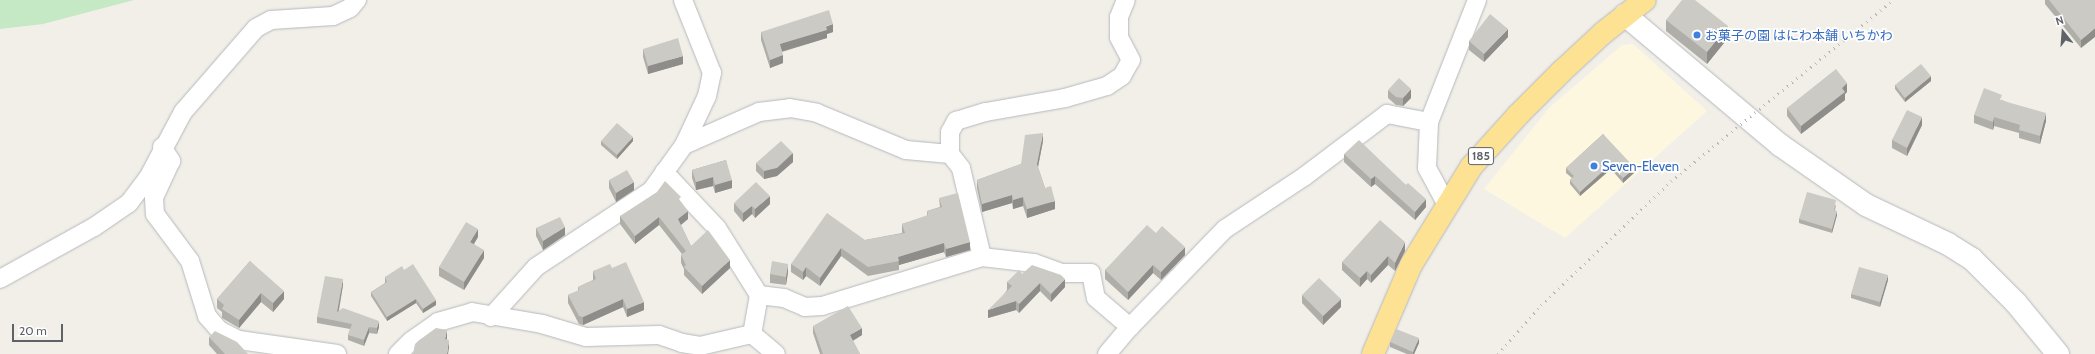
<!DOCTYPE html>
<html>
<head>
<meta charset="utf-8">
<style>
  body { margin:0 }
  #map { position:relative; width:2095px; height:354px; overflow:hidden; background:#f1efe8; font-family:Cabin,"Noto Sans JP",sans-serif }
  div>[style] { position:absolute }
  .commercial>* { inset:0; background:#fef7e0 }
  .green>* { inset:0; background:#c5e8c5 }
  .roads { filter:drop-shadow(0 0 1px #b5b8bc) drop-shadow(0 0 1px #b5b8bc) }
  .street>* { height:18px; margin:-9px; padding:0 9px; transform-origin:9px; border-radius:9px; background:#fff }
  .secondary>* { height:22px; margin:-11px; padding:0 11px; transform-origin:11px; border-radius:11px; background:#fff }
  .highway>* { height:22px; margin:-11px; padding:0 11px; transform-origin:11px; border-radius:11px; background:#fde293 }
  .rail>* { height:3px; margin-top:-1.5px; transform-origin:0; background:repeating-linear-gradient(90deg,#b6b7b8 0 1px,transparent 0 6px) }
  .wall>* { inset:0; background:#afaea9 }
  .shaded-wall>* { inset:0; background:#8f8d8a }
  .building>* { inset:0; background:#cccac5 }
  .dots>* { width:11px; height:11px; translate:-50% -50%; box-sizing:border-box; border:2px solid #fff; border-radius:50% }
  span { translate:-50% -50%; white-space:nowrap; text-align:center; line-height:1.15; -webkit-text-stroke:3.5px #fff; paint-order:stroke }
  .shield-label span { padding:1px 3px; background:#fff; border:1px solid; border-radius:3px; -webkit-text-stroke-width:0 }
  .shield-label { font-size:12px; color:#5f6368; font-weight:700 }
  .shop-label { font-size:13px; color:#366cbe }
  .left { translate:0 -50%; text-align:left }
  .north { position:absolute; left:2043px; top:12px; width:40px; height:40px; -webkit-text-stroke:3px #fff; paint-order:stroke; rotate:343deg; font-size:11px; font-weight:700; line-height:16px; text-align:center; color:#5f6368 }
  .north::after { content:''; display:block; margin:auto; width:14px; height:18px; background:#5f6368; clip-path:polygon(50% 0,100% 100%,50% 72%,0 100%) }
  .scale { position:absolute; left:12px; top:324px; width:51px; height:18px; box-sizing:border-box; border:2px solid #5f6368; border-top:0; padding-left:5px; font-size:12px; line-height:14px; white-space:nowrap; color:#5f6368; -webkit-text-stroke:3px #fff; paint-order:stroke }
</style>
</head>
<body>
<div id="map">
  <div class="commercial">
    <div style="clip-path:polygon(1633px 44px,1707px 111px,1565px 238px,1484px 189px,1549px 108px,1622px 45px)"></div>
  </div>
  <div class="green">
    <div style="clip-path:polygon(0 0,134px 0,43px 24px,0 29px)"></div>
  </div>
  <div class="roads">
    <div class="street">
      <div style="left:684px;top:145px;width:82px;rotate:-23.7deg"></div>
      <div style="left:759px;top:112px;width:31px;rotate:-7deg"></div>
      <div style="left:790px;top:108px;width:27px;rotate:10deg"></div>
      <div style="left:817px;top:113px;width:96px;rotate:22.6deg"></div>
      <div style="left:906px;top:150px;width:44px;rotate:5.2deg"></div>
      <div style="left:162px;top:147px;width:17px;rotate:57deg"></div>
      <div style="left:171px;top:161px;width:40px;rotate:115deg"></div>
      <div style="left:154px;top:197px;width:17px;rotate:87deg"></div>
      <div style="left:155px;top:214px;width:59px;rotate:53.3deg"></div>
      <div style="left:190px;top:261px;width:58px;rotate:72.8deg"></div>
      <div style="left:207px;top:316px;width:18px;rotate:49deg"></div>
      <div style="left:219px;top:330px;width:22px;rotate:27deg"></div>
      <div style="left:239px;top:340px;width:99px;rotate:8.1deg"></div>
      <div style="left:664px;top:172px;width:77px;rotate:46.6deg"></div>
      <div style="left:717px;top:228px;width:79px;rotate:57.9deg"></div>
      <div style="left:759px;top:295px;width:40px;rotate:100deg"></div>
      <div style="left:1447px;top:205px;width:42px;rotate:-118.4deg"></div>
      <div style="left:1427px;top:168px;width:46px;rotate:-87.5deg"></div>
      <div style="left:1429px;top:122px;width:131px;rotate:-68.5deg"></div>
      <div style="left:982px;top:257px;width:91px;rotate:-103.3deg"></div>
      <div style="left:961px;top:168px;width:18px;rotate:-128deg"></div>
      <div style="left:950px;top:154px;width:22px;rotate:-90deg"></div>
      <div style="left:950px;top:132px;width:13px;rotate:-61deg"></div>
      <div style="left:956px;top:121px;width:31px;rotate:-17deg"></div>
      <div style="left:986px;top:112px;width:80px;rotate:-10deg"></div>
      <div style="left:1065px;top:98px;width:44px;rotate:-15.9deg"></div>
      <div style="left:1107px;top:86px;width:18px;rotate:-34deg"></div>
      <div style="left:1122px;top:76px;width:18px;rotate:-61deg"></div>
      <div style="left:1131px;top:60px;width:26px;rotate:-118deg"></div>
      <div style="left:1119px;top:37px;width:20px;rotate:-90deg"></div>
      <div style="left:1119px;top:17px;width:18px;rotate:-68deg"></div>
      <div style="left:0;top:279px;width:107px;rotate:-29deg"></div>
      <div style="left:94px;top:227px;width:42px;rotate:-34.4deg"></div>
      <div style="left:129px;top:203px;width:31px;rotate:-53deg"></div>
      <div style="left:148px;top:178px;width:75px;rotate:-62.1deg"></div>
      <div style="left:183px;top:112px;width:111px;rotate:-49deg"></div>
      <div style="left:256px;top:28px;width:17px;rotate:-28deg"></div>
      <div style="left:271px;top:20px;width:62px;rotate:-3.7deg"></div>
      <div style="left:333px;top:16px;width:19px;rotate:-25deg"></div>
      <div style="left:350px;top:8px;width:11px;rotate:-49deg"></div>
      <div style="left:759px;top:295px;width:25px;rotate:7deg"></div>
      <div style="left:784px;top:298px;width:23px;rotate:23deg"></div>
      <div style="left:805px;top:307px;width:17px;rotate:-3deg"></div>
      <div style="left:822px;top:306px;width:167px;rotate:-17deg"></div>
      <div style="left:982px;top:257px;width:52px;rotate:6.6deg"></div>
      <div style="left:1034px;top:263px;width:30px;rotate:20deg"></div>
      <div style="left:1062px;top:273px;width:29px"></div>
      <div style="left:1091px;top:273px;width:25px;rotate:79deg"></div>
      <div style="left:1096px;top:298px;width:45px;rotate:40.5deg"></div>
      <div style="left:491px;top:317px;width:67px;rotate:-48deg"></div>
      <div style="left:536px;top:267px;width:138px;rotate:-33.5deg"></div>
      <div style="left:651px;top:191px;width:57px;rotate:-54.3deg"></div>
      <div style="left:684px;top:145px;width:54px;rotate:-64.9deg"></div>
      <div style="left:707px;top:96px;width:24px;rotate:-78deg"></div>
      <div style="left:712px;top:73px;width:79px;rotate:-111.7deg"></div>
      <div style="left:752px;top:334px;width:31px;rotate:40deg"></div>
      <div style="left:398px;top:354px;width:18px;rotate:-45deg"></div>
      <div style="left:411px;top:341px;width:33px;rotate:-35deg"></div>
      <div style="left:438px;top:322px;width:35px;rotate:-16deg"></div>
      <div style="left:472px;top:312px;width:71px;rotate:9.7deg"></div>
      <div style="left:542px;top:324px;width:46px;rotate:16.5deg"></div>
      <div style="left:586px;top:337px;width:73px;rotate:-1.6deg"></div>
      <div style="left:659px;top:335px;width:24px;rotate:19deg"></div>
      <div style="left:682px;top:343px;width:18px;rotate:9deg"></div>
      <div style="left:700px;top:346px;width:53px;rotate:-13deg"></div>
      <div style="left:1107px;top:354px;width:35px;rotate:-50deg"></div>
      <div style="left:1130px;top:327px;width:136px;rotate:-45.9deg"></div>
      <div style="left:1225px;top:229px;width:96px;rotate:-33.5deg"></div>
      <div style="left:1305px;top:176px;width:103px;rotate:-37.1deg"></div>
      <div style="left:1387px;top:114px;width:43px;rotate:10.8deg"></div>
    </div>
    <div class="secondary">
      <div style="left:1625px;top:15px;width:202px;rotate:40deg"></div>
      <div style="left:1780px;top:145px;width:105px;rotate:34.9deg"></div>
      <div style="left:1866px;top:205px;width:91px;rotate:25.4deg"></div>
      <div style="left:1948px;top:244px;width:28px;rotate:32deg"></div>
      <div style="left:1972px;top:259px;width:62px;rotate:45deg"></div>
      <div style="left:2016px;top:303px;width:66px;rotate:50.5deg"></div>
    </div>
    <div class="highway">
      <div style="left:1373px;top:354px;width:97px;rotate:-66.9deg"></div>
      <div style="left:1411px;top:265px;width:115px;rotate:-58.5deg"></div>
      <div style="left:1471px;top:167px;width:70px;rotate:-47.9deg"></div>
      <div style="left:1518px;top:115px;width:61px;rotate:-45deg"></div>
      <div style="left:1561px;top:72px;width:57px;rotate:-42.9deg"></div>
      <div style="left:1603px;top:33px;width:53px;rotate:-38.2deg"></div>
    </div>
  </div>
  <div class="rail">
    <div style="left:1498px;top:354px;width:65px;rotate:-48.7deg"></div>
    <div style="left:1541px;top:305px;width:180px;rotate:-43.6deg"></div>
    <div style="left:1671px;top:181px;width:286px;rotate:-39.2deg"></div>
  </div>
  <div class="wall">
    <div style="clip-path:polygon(2045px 0,2095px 0,2081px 48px,2045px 4px)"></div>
    <div style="clip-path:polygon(1666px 20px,1728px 38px,1707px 64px,1666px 31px)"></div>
    <div style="clip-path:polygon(761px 32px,833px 32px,827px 34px,827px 38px,782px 52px,783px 63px,770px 68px,761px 40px)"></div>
    <div style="clip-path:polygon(1508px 37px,1484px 62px,1469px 50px,1469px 41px)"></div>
    <div style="clip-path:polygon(643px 49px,683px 64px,648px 74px,643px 57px)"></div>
    <div style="clip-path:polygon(1931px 81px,1905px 102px,1895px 89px,1895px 85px)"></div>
    <div style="clip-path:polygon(1388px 90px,1411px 98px,1403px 106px,1396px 105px,1388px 98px)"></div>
    <div style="clip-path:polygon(1847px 92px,1845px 94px,1845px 100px,1801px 134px,1787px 116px,1787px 108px)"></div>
    <div style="clip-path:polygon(2002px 100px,2046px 121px,2040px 144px,2019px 138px,2019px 133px,1994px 126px,1993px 130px,1974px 123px,1974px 115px)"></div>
    <div style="clip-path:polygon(1922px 125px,1907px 156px,1892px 148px,1892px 140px)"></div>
    <div style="clip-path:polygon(1603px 134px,1635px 172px,1623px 183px,1611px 169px,1580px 196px,1570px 184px,1570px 180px,1572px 178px,1566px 173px,1566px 168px)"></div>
    <div style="clip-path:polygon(601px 141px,633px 141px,617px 159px,601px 145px)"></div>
    <div style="clip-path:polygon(1043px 141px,1038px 167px,1045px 188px,1055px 209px,1027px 218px,1023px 206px,1013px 209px,1012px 203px,982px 212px,977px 188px,977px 180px,1021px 164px)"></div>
    <div style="clip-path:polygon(1344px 154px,1406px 185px,1426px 207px,1415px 220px,1375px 184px,1371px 187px,1344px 162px)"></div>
    <div style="clip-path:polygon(726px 160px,732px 188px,715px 193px,713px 186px,696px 190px,692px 178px,692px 170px)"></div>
    <div style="clip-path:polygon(793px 162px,777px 176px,764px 179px,756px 171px,756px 163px)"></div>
    <div style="clip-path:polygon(609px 180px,634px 190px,616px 202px,609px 188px)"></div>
    <div style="clip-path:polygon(939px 198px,970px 250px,946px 257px,944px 252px,899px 265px,899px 270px,868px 276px,841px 256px,820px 286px,806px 276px,803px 280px,791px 272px,791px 264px,865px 240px,902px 233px,902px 224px,927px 216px,927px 211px,940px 207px)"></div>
    <div style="clip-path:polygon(681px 202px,688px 219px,681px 225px,691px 246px,730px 268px,702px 294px,684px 275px,684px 269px,681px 263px,681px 255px,682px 254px,659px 225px,635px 244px,620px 224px,620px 216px)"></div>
    <div style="clip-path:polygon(734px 203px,770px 204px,755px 218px,752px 214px,743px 222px,734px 211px)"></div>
    <div style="clip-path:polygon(1836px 205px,1835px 210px,1837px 215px,1832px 233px,1799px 223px,1799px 219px)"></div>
    <div style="clip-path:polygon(536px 228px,565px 235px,543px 250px,536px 236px)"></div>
    <div style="clip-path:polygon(1156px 233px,1185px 255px,1161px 280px,1153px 273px,1128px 300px,1105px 279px,1105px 270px)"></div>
    <div style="clip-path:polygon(478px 237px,474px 244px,484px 258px,464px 290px,439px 276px,439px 267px)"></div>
    <div style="clip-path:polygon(1405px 251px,1395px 271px,1388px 265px,1371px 283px,1367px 279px,1360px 287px,1342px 270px,1342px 262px)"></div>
    <div style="clip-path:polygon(250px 261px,284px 299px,273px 312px,261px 302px,239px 328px,222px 318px,222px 312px,217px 308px,217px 299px)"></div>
    <div style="clip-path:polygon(612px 268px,644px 310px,627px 317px,623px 307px,583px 325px,579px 324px,568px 303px,568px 295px,578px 291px,578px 287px,593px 280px,593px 271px)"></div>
    <div style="clip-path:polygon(404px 270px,436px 305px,423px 313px,416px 303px,387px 321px,371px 296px,371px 292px,385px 283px,385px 277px)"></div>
    <div style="clip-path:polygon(788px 272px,786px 285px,770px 283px,770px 274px)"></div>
    <div style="clip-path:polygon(1022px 274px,1065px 287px,1051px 302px,1040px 291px,1019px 313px,1016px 310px,988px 318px,1007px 290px,1007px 282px)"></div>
    <div style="clip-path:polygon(1888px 280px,1880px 307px,1851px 298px,1851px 294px)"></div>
    <div style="clip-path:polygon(343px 285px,339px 311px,379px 327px,377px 334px,369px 333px,364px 346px,348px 340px,348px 335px,350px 329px,317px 323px,317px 317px)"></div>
    <div style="clip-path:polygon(1302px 295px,1341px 307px,1323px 325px,1302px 303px)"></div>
    <div style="clip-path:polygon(813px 326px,862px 335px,853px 341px,860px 354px,820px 354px,813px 333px)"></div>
    <div style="clip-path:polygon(209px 337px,248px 354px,217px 354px,209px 345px)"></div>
    <div style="clip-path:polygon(1390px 342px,1419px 343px,1414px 354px,1407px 354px,1390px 347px)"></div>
  </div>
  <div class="shaded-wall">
    <div style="clip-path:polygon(833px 24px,833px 32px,827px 34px,827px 38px,780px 52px,780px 44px)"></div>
    <div style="clip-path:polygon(1728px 26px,1728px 38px,1707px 64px,1707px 52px)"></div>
    <div style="clip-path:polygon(2095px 28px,2095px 37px,2081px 48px,2081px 40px)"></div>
    <div style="clip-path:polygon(1508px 29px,1508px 37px,1484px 62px,1484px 54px)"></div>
    <div style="clip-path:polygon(783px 55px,783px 63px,770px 68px,770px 60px)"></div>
    <div style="clip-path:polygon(683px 56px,683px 64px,648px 74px,648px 66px)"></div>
    <div style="clip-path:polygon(1931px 76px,1931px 81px,1905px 102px,1905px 98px)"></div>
    <div style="clip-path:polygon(1847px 83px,1847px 92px,1845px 94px,1845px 100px,1801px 134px,1801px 126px)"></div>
    <div style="clip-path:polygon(1411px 89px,1411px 98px,1403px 106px,1403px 98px)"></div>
    <div style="clip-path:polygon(2046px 113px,2046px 121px,2040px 144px,2040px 136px)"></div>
    <div style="clip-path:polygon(1922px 117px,1922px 125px,1907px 156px,1907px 148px)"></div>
    <div style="clip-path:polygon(1994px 117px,1994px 126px,1993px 130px,1993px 122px)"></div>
    <div style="clip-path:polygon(1043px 133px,1043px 141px,1037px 172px,1037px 164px)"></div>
    <div style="clip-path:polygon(633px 137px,633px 141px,617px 159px,617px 155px)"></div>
    <div style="clip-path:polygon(793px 153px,793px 162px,777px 176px,764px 179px,764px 171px)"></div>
    <div style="clip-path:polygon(1611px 164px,1611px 169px,1580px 196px,1580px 192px)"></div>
    <div style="clip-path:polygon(1635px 168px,1635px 172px,1623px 183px,1623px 178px)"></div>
    <div style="clip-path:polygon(1375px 176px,1375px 184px,1371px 187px,1371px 179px)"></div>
    <div style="clip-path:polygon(713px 177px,713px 186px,696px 190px,696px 182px)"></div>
    <div style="clip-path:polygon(732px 180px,732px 188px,715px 193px,715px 185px)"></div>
    <div style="clip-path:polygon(634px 182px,634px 190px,616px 202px,616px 193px)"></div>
    <div style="clip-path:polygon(1012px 195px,1012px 203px,982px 212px,982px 204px)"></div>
    <div style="clip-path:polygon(770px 196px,770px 204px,755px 218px,755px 209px)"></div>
    <div style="clip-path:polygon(1023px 197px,1023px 206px,1013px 209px,1013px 200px)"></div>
    <div style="clip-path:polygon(1426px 199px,1426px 207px,1415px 220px,1415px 212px)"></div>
    <div style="clip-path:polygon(1055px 201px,1055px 209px,1027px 218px,1027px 209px)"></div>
    <div style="clip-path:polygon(752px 206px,752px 214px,743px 222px,743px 213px)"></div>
    <div style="clip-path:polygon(688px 211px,688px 219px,678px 227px,678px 219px)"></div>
    <div style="clip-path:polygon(1837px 211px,1837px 215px,1832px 233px,1832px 229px)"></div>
    <div style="clip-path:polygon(659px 217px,659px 225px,635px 244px,635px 236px)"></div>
    <div style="clip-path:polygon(565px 227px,565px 235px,543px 250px,543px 241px)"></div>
    <div style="clip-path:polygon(478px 229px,478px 237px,470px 250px,470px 242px)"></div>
    <div style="clip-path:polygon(970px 242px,970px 250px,946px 257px,946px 249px)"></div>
    <div style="clip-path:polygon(1405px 242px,1405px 251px,1395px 271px,1395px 263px)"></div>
    <div style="clip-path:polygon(944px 243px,944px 252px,899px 265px,898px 257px)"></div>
    <div style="clip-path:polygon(1185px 247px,1185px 255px,1161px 280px,1161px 272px)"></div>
    <div style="clip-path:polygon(841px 248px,841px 256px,820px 286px,820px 278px)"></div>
    <div style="clip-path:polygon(484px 250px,484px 258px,464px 290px,464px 282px)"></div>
    <div style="clip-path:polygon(1388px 256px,1388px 265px,1371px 283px,1371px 275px)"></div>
    <div style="clip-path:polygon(730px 260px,730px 268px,702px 294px,702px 286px)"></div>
    <div style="clip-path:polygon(788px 264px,788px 272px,786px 285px,786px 277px)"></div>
    <div style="clip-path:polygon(1153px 265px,1153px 273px,1128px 300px,1128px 292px)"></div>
    <div style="clip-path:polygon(806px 267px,806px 276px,803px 280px,803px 272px)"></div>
    <div style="clip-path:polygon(1367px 271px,1367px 279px,1360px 287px,1360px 278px)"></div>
    <div style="clip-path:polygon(1888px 275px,1888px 280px,1880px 307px,1880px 302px)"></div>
    <div style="clip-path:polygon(343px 279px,343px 285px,337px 318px,337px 312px)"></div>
    <div style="clip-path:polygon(1065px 279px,1065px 287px,1051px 302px,1051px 294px)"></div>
    <div style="clip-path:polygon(1040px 283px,1040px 291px,1019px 313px,1019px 304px)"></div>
    <div style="clip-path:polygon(284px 291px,284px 299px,273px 312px,273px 303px)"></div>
    <div style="clip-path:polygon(261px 293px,261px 302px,239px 328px,239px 320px)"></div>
    <div style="clip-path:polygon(416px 299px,416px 303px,387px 321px,387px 317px)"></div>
    <div style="clip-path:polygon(623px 299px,623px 307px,583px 325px,583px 317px)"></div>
    <div style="clip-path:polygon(1341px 299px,1341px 307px,1323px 325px,1323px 316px)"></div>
    <div style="clip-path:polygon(436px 300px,436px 305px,423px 313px,423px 309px)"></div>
    <div style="clip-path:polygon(1016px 301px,1016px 310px,988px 318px,988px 310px)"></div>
    <div style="clip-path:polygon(644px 302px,644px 310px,627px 317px,627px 309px)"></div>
    <div style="clip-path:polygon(379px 321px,379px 327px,377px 334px,377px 328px)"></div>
    <div style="clip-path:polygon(369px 327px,369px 333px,364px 346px,364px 340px)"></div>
    <div style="clip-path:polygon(862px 328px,862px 335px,850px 342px,850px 335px)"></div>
    <div style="clip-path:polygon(447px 330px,447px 338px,445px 347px,445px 339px)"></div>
    <div style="clip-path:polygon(1419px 338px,1419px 343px,1414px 354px,1413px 354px,1413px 352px)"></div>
    <div style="clip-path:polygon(449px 340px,449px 348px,448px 354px,447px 354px)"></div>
  </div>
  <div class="building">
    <div style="clip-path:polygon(1682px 0,1695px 0,1728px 26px,1707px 52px,1666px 20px)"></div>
    <div style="clip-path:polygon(2049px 0,2095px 0,2095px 28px,2081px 40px)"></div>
    <div style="clip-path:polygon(829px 10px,833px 24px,826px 26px,827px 30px,780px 44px,783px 55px,770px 60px,761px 32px)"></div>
    <div style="clip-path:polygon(1490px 14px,1508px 29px,1484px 54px,1469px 41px)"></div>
    <div style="clip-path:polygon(678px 38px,683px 56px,648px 66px,643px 49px)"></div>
    <div style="clip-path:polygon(1921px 64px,1931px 76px,1905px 98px,1895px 85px)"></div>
    <div style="clip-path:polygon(1836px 69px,1847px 83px,1842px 88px,1845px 92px,1801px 126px,1787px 108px)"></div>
    <div style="clip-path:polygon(1399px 78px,1411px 89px,1403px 98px,1396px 97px,1388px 90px)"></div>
    <div style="clip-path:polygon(1984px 88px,2002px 95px,2000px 100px,2046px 113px,2040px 136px,2019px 130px,2020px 125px,1994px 117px,1993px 122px,1974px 115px)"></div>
    <div style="clip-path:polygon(1907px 110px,1922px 117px,1907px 148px,1892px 140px)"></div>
    <div style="clip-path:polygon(617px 123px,633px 137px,617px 155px,601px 141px)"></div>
    <div style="clip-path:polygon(1043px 133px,1037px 164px,1045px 188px,1051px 186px,1055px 201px,1027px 209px,1023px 197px,1013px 200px,1012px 195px,982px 204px,977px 180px,1021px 164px,1025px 135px)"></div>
    <div style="clip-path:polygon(1603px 134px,1635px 168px,1623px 178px,1611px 164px,1580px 192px,1570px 180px,1574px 176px,1566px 168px)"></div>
    <div style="clip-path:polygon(1359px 140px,1406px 185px,1408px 183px,1426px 199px,1415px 212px,1375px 176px,1371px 179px,1344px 154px)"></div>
    <div style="clip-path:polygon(781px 141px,793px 153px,777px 168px,764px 171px,756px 163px)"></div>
    <div style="clip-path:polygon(726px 160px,732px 180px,715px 185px,713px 177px,696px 182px,692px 170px)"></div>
    <div style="clip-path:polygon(627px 170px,634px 182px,616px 193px,609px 180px)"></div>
    <div style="clip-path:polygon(665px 181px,681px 197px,679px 199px,688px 211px,678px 219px,691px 246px,708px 230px,730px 260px,702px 286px,684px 267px,686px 265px,681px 255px,686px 251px,659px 217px,635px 236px,620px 216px,657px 192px)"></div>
    <div style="clip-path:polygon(756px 182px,770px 196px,755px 209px,752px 206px,743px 213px,734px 203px)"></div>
    <div style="clip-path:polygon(1807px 192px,1836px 200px,1834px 210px,1837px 211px,1832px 229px,1799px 219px)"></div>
    <div style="clip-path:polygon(958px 193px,970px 242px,946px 249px,944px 243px,898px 257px,899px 261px,868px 267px,841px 248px,820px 278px,806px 267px,803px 272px,791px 264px,827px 213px,865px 240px,905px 233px,902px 224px,928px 215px,927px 211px,942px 207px,939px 198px)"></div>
    <div style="clip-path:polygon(560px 217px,565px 227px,543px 241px,536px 228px)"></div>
    <div style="clip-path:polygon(1380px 220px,1405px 242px,1395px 263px,1388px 256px,1371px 275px,1367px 271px,1360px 278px,1342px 262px)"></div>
    <div style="clip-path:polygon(466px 222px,478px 229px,470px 242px,484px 250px,464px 282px,439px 267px)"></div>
    <div style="clip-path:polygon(1147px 225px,1156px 233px,1162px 226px,1185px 247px,1161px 272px,1153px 265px,1128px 292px,1105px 270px)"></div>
    <div style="clip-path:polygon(250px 261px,284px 291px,273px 303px,261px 293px,239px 320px,222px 309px,224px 305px,217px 299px)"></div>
    <div style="clip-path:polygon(772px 261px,788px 264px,786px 277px,770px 274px)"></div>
    <div style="clip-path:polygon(626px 262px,644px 302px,627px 309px,623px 299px,583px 317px,579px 316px,568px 295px,579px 290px,578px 287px,596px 279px,593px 271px,610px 264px,612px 268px)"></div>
    <div style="clip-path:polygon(413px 264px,436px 300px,423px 309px,416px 299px,387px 317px,371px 292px,387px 282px,385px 277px,402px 266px,404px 270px)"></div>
    <div style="clip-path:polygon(1032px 265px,1061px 275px,1065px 279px,1051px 294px,1040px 283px,1019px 304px,1016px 301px,988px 310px,1012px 286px,1007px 282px,1019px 270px,1022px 274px)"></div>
    <div style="clip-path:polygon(1859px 267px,1888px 275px,1880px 302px,1851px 294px)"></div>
    <div style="clip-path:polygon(325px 276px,343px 279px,337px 312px,343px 308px,379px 321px,377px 328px,369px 327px,364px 340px,348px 335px,352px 324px,317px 317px)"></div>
    <div style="clip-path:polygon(1319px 278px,1341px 299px,1323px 316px,1302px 295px)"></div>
    <div style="clip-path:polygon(848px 306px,862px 328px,850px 335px,860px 354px,823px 354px,813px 326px)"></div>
    <div style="clip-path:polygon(436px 328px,447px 330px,445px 339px,449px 340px,447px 354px,413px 354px,415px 344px,418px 341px)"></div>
    <div style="clip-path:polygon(1396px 329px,1419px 338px,1413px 352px,1390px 342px)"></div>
    <div style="clip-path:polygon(215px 331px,237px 342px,248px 354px,225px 354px,209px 337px)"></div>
  </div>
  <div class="dots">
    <div style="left:1697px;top:35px;background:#3f7fe0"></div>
    <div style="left:1594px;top:166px;background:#3f7fe0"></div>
  </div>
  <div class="shield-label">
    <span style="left:1481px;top:156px">185</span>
  </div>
  <div class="shop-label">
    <span class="left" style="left:1705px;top:35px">お菓子の園 はにわ本舗 いちかわ</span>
    <span class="left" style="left:1602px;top:166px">Seven-Eleven</span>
  </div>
  <div class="north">N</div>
  <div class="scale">20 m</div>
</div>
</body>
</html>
